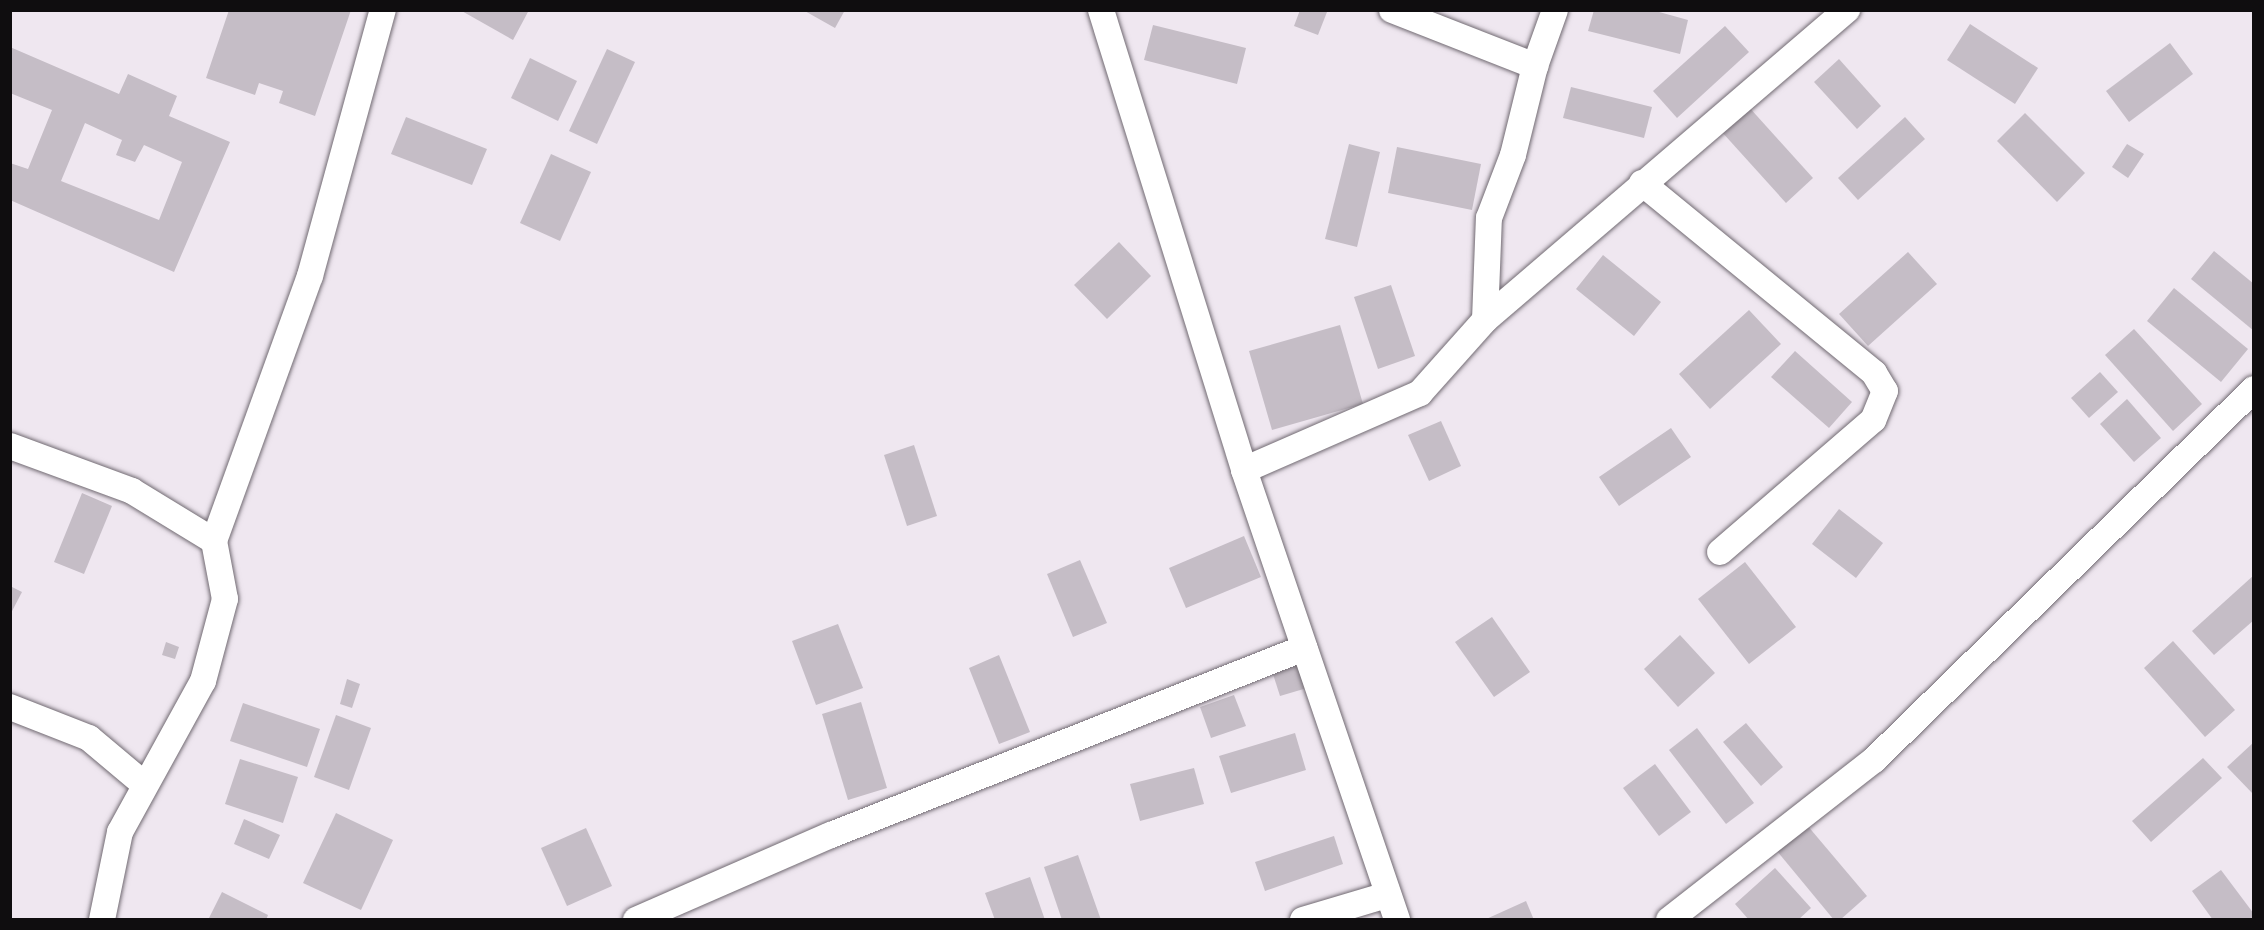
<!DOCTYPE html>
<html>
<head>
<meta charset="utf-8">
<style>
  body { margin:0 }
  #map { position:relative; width:2264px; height:930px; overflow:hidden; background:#efe7f0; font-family:Manrope,sans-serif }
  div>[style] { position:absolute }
  .building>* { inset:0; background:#c5bdc6 }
  .roads { filter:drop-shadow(0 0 2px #716a72) drop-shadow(0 0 2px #716a72) }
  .minor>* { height:26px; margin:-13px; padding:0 13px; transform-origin:13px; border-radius:13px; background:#fff }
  span { translate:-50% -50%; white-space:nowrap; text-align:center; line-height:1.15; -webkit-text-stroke:5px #fff; paint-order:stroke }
  .frame { position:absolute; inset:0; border:12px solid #0f0d0f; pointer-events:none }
</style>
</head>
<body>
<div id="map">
  <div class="building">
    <div style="clip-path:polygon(229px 10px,351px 10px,315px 116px,279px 103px,283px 91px,259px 83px,255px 95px,206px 78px)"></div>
    <div style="clip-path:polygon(460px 10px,529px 10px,513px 40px)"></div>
    <div style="clip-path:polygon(803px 10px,845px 10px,835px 28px)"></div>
    <div style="clip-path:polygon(1300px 10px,1327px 12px,1318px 35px,1294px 26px)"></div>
    <div style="clip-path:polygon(1594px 10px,1652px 10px,1688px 20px,1680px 54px,1588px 31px)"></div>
    <div style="clip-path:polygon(1970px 24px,2038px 68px,2015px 104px,1947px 60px)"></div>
    <div style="clip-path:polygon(1153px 25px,1246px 48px,1237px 84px,1144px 60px)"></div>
    <div style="clip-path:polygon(1725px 26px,1749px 52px,1677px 118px,1653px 91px)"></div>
    <div style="clip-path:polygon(2170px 43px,2193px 74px,2129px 122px,2106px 91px)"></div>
    <div style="clip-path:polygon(evenodd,10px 47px,119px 94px,128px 74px,177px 96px,169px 116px,230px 142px,174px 272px,10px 200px,10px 163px,28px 169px,52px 110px,10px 93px,10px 47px,85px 123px,122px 140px,116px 155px,135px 162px,144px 145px,182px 162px,159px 220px,61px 181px,85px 123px)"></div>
    <div style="clip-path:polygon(607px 49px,635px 62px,597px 144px,569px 131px)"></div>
    <div style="clip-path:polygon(530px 58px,577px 81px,558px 121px,511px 98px)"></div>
    <div style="clip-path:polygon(1839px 59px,1881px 106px,1857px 129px,1814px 82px)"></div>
    <div style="clip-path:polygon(1571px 87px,1652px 107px,1644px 138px,1563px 118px)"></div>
    <div style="clip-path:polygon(1748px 106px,1813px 178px,1786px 203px,1721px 131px)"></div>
    <div style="clip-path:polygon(2025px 113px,2085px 173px,2057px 202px,1997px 141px)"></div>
    <div style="clip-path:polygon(406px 117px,487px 149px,472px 185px,391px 154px)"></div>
    <div style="clip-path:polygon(1905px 117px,1925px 139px,1858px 200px,1838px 178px)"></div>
    <div style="clip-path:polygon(1349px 144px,1380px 152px,1357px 247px,1325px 239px)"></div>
    <div style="clip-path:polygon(2127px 144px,2144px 154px,2128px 178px,2112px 167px)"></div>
    <div style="clip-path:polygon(1397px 147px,1481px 164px,1472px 210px,1388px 193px)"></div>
    <div style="clip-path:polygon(551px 154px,591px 172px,560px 241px,520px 223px)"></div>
    <div style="clip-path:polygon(1119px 242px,1151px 276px,1107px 319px,1074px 285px)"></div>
    <div style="clip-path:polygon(2214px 251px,2254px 284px,2254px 331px,2191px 279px)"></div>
    <div style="clip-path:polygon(1908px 252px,1937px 284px,1868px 346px,1839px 314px)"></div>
    <div style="clip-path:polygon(1603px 255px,1661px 302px,1634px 336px,1576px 289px)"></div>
    <div style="clip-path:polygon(1391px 285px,1415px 356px,1378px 369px,1354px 297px)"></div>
    <div style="clip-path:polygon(2174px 288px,2248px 349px,2221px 382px,2147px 321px)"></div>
    <div style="clip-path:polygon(1749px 310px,1781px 344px,1710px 409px,1679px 374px)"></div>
    <div style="clip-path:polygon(1340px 325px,1363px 404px,1272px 430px,1249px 351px)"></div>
    <div style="clip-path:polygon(2134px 329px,2202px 404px,2173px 431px,2105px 355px)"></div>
    <div style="clip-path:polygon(1795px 351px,1852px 402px,1829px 428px,1771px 377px)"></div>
    <div style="clip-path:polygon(2100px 372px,2118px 392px,2089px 418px,2071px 398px)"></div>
    <div style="clip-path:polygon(2127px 399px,2161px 438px,2134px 462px,2100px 424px)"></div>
    <div style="clip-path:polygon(1441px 421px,1461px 466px,1429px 481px,1408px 435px)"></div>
    <div style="clip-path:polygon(1671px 428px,1691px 457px,1619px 506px,1599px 477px)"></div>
    <div style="clip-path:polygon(914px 445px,937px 516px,907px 526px,884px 455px)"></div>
    <div style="clip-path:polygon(82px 493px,112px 506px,84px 574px,54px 562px)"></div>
    <div style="clip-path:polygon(1839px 509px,1883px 543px,1856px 578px,1812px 544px)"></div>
    <div style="clip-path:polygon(1244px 536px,1261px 577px,1186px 608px,1169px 568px)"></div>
    <div style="clip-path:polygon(1080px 560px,1107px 623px,1073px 637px,1047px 574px)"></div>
    <div style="clip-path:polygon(1745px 562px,1796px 627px,1749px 664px,1698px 599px)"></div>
    <div style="clip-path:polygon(2254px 575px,2254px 620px,2214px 655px,2192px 631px)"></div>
    <div style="clip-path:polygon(10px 586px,22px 592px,10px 615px)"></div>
    <div style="clip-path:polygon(1492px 617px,1530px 672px,1494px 697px,1455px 642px)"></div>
    <div style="clip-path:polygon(838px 624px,863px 688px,816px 705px,792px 641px)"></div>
    <div style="clip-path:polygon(1680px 635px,1715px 673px,1678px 707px,1644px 669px)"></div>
    <div style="clip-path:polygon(2173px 641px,2235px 710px,2205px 737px,2144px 668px)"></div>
    <div style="clip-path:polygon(166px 642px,179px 647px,175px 659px,162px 655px)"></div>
    <div style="clip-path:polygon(999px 655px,1030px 732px,999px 744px,969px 668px)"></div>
    <div style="clip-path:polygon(1299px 663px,1307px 688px,1280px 696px,1272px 671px)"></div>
    <div style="clip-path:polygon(347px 679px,360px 684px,352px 708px,340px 704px)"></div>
    <div style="clip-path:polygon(1234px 695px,1246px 726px,1211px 738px,1200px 707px)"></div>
    <div style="clip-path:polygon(861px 702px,887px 788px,848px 800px,822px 714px)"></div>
    <div style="clip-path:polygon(243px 703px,320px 729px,307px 767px,230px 741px)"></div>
    <div style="clip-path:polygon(336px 715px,371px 728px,349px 790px,314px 777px)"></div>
    <div style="clip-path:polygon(1746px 723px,1783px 767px,1761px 786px,1723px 742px)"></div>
    <div style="clip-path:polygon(1697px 728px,1754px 803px,1726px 824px,1669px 750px)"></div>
    <div style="clip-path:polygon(1295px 733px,1306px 770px,1231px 793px,1219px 756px)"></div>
    <div style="clip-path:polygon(2254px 742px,2254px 795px,2227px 767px)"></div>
    <div style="clip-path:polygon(2203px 758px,2222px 778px,2151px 842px,2132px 821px)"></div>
    <div style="clip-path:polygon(240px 759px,298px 777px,283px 823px,225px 804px)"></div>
    <div style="clip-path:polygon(1655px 764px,1691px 812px,1659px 836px,1623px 788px)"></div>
    <div style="clip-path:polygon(1194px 768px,1204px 804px,1140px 821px,1130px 784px)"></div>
    <div style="clip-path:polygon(336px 813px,393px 840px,361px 910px,303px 883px)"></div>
    <div style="clip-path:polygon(244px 819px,280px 835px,269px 859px,234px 844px)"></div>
    <div style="clip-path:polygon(1807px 825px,1867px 896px,1840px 920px,1834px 920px,1777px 851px)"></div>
    <div style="clip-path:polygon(586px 828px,612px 886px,567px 906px,541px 848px)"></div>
    <div style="clip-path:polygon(1334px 836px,1343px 864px,1265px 891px,1255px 862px)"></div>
    <div style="clip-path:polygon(1078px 855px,1101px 920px,1062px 920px,1044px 867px)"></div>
    <div style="clip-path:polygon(1775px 868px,1811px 908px,1798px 920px,1749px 920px,1735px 904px)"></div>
    <div style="clip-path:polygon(2221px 870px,2254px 914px,2254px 920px,2213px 920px,2192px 891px)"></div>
    <div style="clip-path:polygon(1030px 877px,1045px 920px,995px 920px,985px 893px)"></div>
    <div style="clip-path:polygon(222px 892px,268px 915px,266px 920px,208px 920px)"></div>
    <div style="clip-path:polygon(1526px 901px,1534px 920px,1484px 920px)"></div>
  </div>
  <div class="roads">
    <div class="minor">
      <div style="left:1101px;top:10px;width:482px;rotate:72.7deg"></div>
      <div style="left:1244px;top:470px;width:475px;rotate:71.2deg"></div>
      <div style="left:1392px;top:10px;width:154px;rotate:21.4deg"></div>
      <div style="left:1642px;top:183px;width:300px;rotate:39.3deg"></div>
      <div style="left:1874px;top:373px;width:21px;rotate:59deg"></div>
      <div style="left:1885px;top:391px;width:31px;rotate:112deg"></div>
      <div style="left:1873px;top:420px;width:202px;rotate:139.2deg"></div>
      <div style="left:1485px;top:320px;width:102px;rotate:-87.8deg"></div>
      <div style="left:1489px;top:218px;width:67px;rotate:-69.1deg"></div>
      <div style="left:1513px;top:155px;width:92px;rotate:-76.1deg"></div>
      <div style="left:1535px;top:66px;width:59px;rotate:-70.3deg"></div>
      <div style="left:10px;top:446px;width:130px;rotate:20.2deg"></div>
      <div style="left:132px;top:491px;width:96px;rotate:31.4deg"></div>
      <div style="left:214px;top:541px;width:59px;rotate:79.3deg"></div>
      <div style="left:225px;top:599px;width:85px;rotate:105deg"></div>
      <div style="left:203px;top:681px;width:172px;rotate:118.8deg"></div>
      <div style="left:120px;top:832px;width:90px;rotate:101.6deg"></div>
      <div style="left:1244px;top:470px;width:192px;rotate:-23.6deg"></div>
      <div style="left:1420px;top:393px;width:98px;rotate:-48.3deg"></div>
      <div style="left:1485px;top:320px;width:477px;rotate:-40.6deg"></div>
      <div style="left:214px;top:541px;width:282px;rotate:-70.1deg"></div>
      <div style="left:310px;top:276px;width:276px;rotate:-74.7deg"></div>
      <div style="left:10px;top:707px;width:85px;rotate:21.4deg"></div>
      <div style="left:89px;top:738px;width:73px;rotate:40deg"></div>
      <div style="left:636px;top:920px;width:213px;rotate:-23.6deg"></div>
      <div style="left:831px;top:835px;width:509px;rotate:-21.57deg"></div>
      <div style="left:1303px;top:920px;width:88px;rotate:-16.6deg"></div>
      <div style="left:1669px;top:920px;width:260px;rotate:-38deg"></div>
      <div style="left:1874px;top:760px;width:531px;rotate:-44.31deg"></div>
    </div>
  </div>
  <div class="frame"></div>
</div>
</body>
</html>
